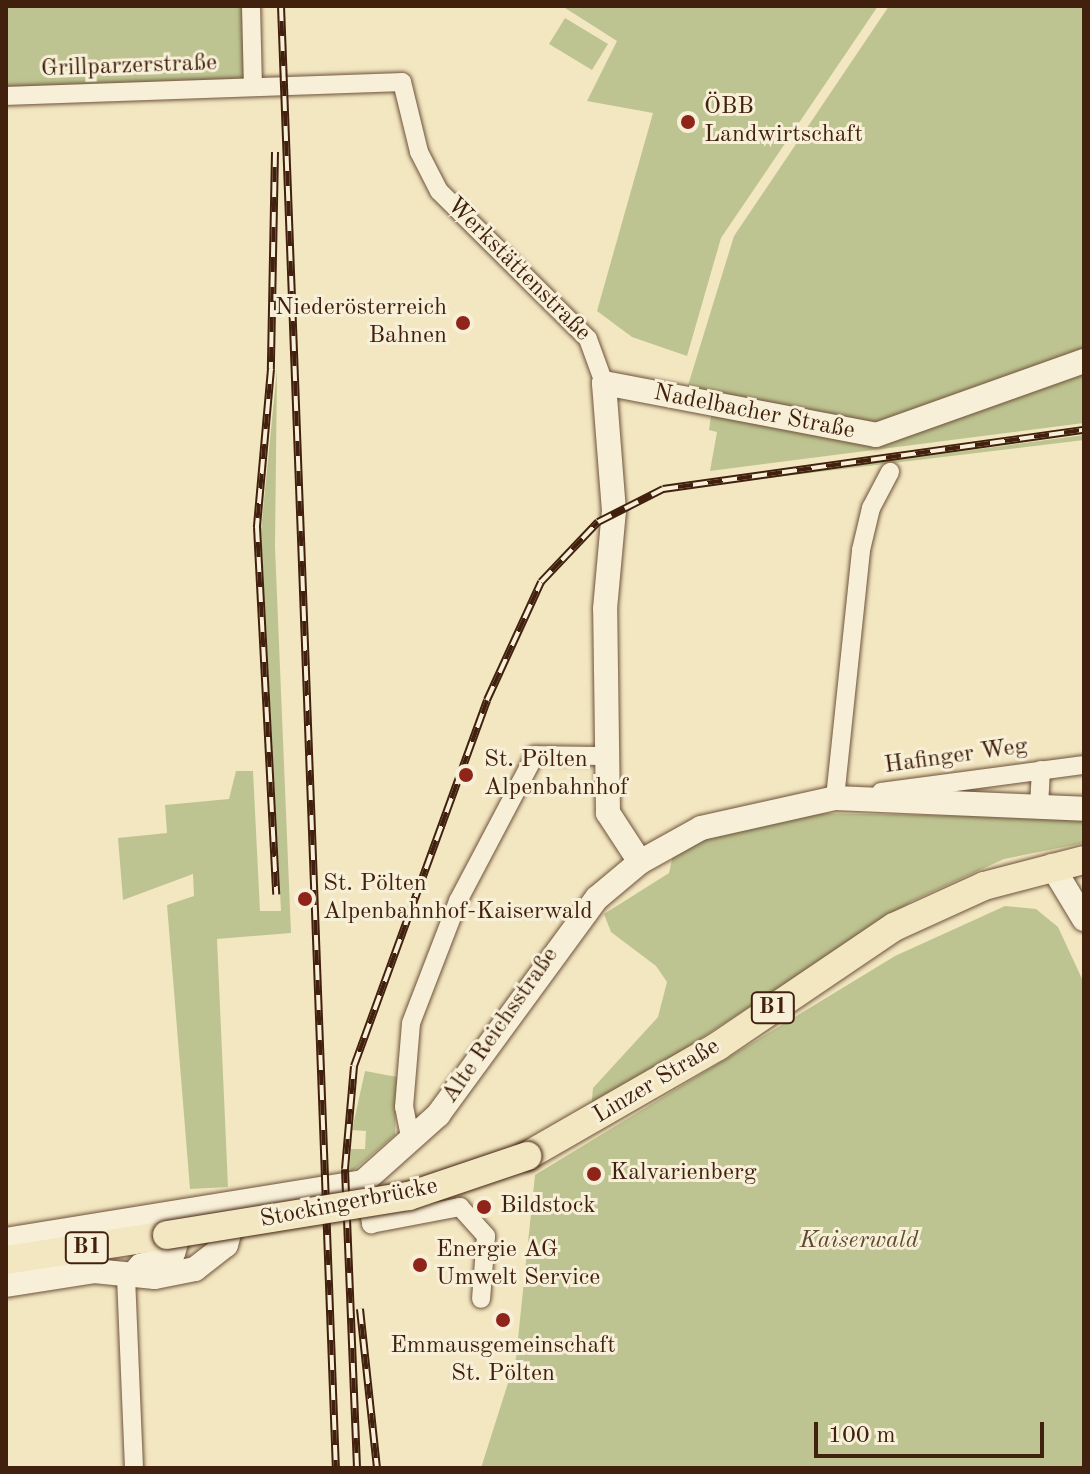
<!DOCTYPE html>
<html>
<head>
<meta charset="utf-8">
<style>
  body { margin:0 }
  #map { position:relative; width:1090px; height:1474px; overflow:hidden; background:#f3e7c1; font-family:"Old Standard TT",serif }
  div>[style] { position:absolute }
  .green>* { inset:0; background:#bec491 }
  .roads { filter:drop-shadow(0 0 2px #6e523b) drop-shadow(0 0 2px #6e523b) }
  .street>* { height:18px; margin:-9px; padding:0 9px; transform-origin:9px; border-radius:9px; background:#f7efd7 }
  .secondary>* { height:24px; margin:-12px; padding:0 12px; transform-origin:12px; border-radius:12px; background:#f7efd7 }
  .primary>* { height:28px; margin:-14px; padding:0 14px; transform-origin:14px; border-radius:14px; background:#f3e7c1 }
  .rail>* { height:8px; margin-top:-4px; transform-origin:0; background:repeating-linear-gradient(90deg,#f7efd7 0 15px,#41210e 0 30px); box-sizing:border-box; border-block:2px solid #41210e }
  .bridges { filter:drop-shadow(0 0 2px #41210e) drop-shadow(0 0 2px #41210e) }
  .primary-bridge>* { height:28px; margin:-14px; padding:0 14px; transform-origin:14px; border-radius:14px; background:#f3e7c1 }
  .dots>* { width:22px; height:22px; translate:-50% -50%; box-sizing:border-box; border:4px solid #f7efd7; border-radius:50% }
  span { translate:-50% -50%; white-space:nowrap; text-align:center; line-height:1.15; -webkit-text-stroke:6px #f7efd7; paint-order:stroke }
  .shield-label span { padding:2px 6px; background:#f7efd7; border:2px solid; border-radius:6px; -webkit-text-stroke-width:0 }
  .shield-label { font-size:22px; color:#41210e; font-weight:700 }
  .street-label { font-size:24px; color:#41210e }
  .poi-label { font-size:24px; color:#41210e }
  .left { translate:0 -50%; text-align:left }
  .right { translate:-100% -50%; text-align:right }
  .park-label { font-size:24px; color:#604a2f; font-style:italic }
  .frame { position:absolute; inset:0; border:8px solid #41210e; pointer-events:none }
  .scale { position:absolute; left:814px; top:1422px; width:230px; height:36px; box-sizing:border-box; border:4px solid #41210e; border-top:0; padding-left:10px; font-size:24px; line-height:28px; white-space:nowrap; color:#41210e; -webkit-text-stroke:6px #f7efd7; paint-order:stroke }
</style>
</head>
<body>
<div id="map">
  <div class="green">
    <div style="clip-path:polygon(6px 6px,251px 6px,253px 86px,6px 96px)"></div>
    <div style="clip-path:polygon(562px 6px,878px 6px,721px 238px,687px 356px,632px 337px,597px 311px,653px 113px,587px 101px,617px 41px)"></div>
    <div style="clip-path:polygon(889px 6px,1084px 6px,1084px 352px,877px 426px,686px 392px,734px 236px)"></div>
    <div style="clip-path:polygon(565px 18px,608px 44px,592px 70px,549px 44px)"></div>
    <div style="clip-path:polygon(277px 369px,275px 547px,291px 933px,217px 939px,228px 1187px,190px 1189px,167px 905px,194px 896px,193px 874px,123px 900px,118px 838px,167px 833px,165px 805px,229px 799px,236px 771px,253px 771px,260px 911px,281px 911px,261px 530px)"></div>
    <div style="clip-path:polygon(1084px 369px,1084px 423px,710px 471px,717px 432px,709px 430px,711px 416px,850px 439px)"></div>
    <div style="clip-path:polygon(1084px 435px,1084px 440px,701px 486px)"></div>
    <div style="clip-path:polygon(809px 813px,1084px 818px,1084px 843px,1004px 859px,912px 901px,591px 1110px,593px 1088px,658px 1017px,667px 982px,656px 966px,611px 932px,604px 914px,669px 873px,673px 855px,724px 830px)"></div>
    <div style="clip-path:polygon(1005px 906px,1036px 909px,1058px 927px,1084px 983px,1084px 1468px,481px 1468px,516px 1358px,535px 1175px,895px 956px)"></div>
    <div style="clip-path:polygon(365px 1071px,397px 1077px,395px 1135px,349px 1174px,351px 1149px,365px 1149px,366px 1131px,352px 1130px)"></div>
  </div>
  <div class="roads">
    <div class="street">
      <div style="left:251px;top:6px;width:80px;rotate:88.6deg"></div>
      <div style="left:6px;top:96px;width:396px;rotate:-2deg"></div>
      <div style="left:402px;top:82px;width:72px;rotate:76.3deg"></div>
      <div style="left:419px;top:152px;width:44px;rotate:62.9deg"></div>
      <div style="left:439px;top:191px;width:210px;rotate:44.8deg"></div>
      <div style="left:588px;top:339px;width:47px;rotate:70deg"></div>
      <div style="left:881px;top:792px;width:205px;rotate:-7.6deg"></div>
      <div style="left:847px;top:796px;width:12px;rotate:171deg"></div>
      <div style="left:835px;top:798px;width:249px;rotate:-84deg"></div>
      <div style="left:861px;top:550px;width:43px;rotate:-76.6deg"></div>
      <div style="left:871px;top:508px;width:41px;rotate:-62.2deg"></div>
      <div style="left:1039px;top:807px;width:37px;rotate:-87deg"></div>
      <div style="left:411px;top:1142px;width:36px;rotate:-101deg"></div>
      <div style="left:404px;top:1107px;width:84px;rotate:-85.2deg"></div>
      <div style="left:411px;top:1023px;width:131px;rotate:-68.9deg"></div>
      <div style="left:458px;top:901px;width:165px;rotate:-62.2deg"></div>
      <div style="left:535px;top:755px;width:72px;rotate:0.8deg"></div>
      <div style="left:365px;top:1192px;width:33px;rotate:79deg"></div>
      <div style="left:371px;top:1224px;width:91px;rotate:-10.8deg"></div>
      <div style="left:460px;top:1207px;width:39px;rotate:48deg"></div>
      <div style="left:486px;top:1236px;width:63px;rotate:94.5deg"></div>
      <div style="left:134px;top:1468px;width:190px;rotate:-92.4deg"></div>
      <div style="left:126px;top:1278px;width:20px;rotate:-49deg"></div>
      <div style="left:139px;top:1263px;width:38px;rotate:-14deg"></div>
      <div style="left:176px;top:1254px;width:29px;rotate:-74deg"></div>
    </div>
    <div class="secondary">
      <div style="left:640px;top:862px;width:59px;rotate:-123.1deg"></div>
      <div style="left:608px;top:813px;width:204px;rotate:-90.8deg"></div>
      <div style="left:605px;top:609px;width:98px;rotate:-84.8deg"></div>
      <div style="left:614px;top:511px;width:128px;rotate:-94.5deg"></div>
      <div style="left:604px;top:383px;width:277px;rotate:10.8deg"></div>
      <div style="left:876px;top:435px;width:221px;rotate:-19.6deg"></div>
      <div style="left:1052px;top:866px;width:62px;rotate:58.9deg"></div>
      <div style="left:6px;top:1240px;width:362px;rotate:-9.2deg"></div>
      <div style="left:363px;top:1182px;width:101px;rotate:-41.8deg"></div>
      <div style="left:438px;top:1115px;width:269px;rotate:-53.8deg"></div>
      <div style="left:597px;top:898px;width:56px;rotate:-39.9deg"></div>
      <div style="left:640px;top:862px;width:70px;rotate:-29.1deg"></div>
      <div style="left:701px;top:828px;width:137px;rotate:-12.6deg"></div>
      <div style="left:835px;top:798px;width:249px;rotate:2.5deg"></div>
      <div style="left:6px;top:1285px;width:89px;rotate:-9deg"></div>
      <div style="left:94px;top:1271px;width:61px;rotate:5.6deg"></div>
      <div style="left:155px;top:1277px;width:41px;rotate:-11.3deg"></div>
      <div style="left:195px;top:1269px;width:39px;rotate:-38deg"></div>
      <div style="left:226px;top:1245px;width:39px;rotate:-75deg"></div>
    </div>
    <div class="primary">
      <div style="left:527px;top:1156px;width:220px;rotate:-29.9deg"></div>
      <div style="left:718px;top:1046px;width:212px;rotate:-34.1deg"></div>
      <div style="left:894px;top:927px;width:99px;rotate:-24.5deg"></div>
      <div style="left:984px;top:886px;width:103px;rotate:-14.6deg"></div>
      <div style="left:6px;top:1260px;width:163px;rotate:-8.8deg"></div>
    </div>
  </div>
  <div class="rail">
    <div style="left:281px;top:6px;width:1463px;rotate:87.85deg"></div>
    <div style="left:275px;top:152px;width:217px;rotate:91.1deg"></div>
    <div style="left:271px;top:369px;width:159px;rotate:95.1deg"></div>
    <div style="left:257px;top:527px;width:368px;rotate:87deg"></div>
    <div style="left:360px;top:1309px;width:160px;rotate:83.9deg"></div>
    <div style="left:357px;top:1468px;width:299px;rotate:-92.3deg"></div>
    <div style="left:345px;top:1169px;width:103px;rotate:-85deg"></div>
    <div style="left:354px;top:1066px;width:389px;rotate:-70deg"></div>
    <div style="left:487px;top:700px;width:130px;rotate:-65.4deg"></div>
    <div style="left:541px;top:582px;width:83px;rotate:-46.5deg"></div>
    <div style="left:598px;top:522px;width:73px;rotate:-26.9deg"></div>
    <div style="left:663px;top:489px;width:425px;rotate:-8deg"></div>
  </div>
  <div class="bridges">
    <div class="primary-bridge">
      <div style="left:167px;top:1235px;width:245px;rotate:-9.2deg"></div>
      <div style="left:409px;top:1196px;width:125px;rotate:-18.7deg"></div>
    </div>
  </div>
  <div class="dots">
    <div style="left:688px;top:122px;background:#8f2418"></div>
    <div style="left:463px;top:323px;background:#8f2418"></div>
    <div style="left:466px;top:775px;background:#8f2418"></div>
    <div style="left:305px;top:899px;background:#8f2418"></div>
    <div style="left:594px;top:1174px;background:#8f2418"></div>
    <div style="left:484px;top:1207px;background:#8f2418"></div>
    <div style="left:420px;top:1265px;background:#8f2418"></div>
    <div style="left:503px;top:1320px;background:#8f2418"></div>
  </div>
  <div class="shield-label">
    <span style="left:773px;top:1008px">B1</span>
    <span style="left:87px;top:1248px">B1</span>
  </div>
  <div class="street-label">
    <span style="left:129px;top:67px;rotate:-2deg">Grillparzerstraße</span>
    <span style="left:518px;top:270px;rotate:45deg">Werkstättenstraße</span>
    <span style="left:754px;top:413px;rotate:11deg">Nadelbacher Straße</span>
    <span style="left:956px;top:757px;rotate:-8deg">Hafinger Weg</span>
    <span style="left:501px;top:1026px;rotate:-55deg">Alte Reichsstraße</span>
    <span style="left:657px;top:1082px;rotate:-31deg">Linzer Straße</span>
    <span style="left:349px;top:1204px;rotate:-11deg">Stockingerbrücke</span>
  </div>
  <div class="poi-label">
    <span class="left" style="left:704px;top:122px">ÖBB<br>Landwirtschaft</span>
    <span class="right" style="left:447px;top:323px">Niederösterreich<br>Bahnen</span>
    <span class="left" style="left:484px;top:775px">St. Pölten<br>Alpenbahnhof</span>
    <span class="left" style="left:323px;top:899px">St. Pölten<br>Alpenbahnhof-Kaiserwald</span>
    <span class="left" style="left:610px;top:1174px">Kalvarienberg</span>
    <span class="left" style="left:500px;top:1207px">Bildstock</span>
    <span class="left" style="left:436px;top:1265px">Energie AG<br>Umwelt Service</span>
    <span style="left:503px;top:1361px">Emmausgemeinschaft<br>St. Pölten</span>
  </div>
  <div class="park-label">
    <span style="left:859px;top:1242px">Kaiserwald</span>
  </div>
  <div class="frame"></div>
  <div class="scale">100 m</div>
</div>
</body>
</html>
